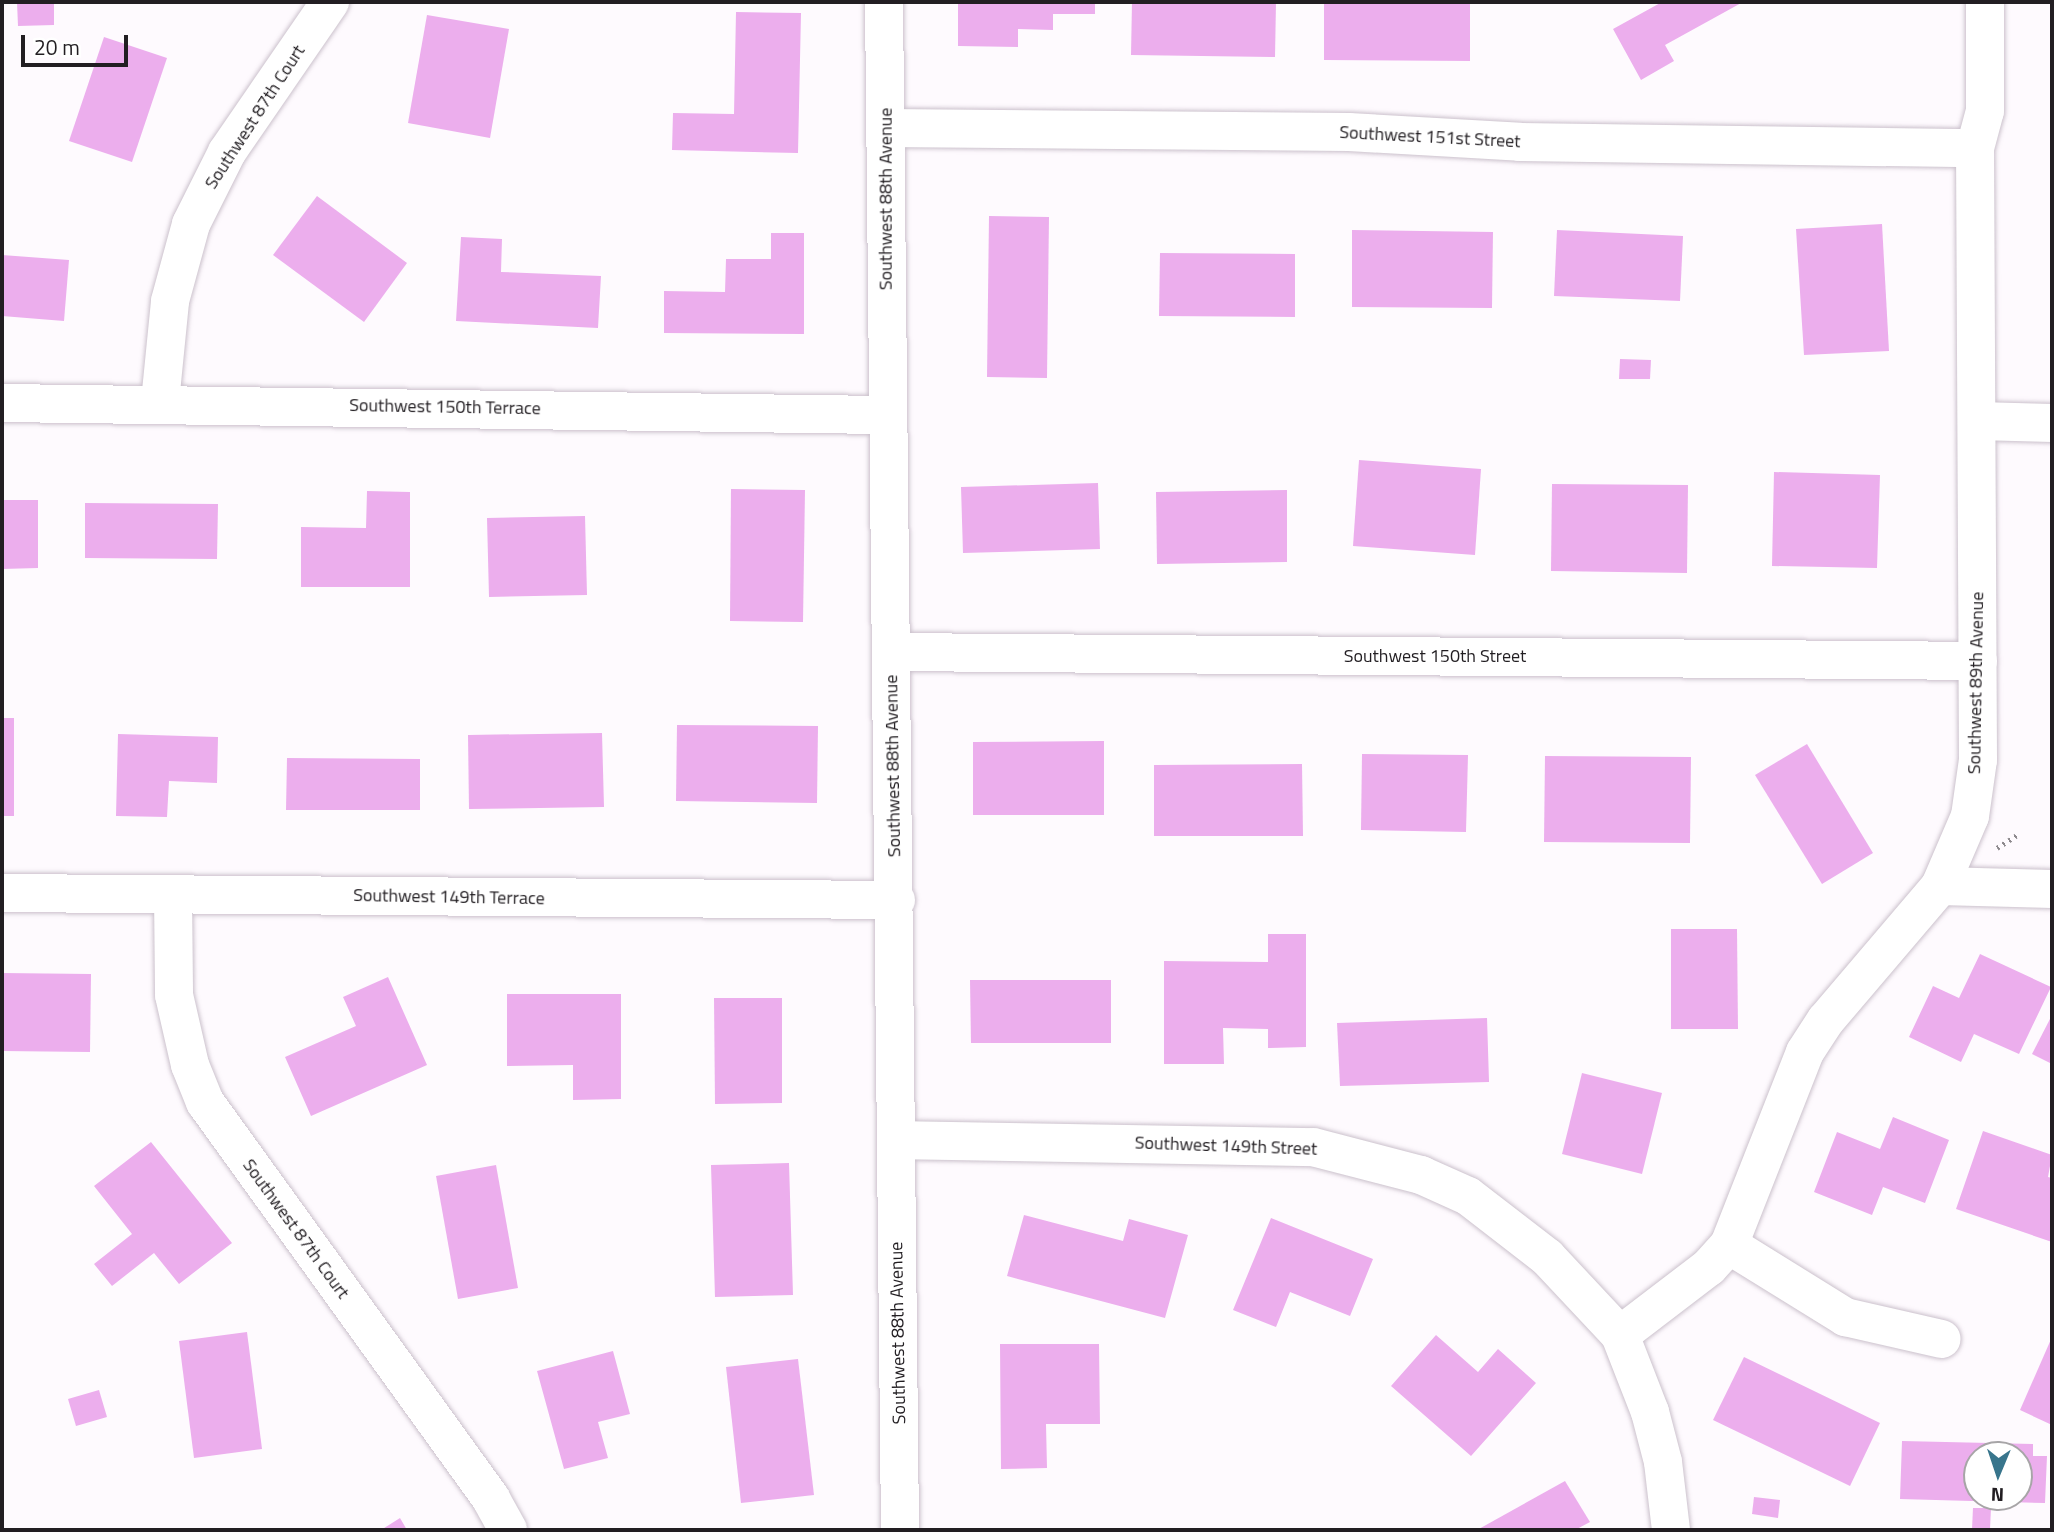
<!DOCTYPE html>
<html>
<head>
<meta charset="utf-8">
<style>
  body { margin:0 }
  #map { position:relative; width:2054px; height:1532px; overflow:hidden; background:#fefafe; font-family:"Titillium Web",sans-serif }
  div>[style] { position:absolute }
  .building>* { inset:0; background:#ecaeed }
  .path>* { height:4.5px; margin-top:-2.25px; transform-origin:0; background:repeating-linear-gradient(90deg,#8d898d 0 2px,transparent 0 7px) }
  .roads { filter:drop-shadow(0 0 2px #cbc1cc) drop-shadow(0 0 2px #cbc1cc) }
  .minor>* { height:38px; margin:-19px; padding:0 19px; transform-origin:19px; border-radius:19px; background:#fff }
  span { translate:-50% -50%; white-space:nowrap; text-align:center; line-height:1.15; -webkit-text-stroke:7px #fff; paint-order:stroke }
  .street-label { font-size:18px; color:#221e22 }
  .frame { position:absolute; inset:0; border:4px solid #221e22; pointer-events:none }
  .north { position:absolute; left:1963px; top:1441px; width:70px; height:70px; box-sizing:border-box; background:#fff; border:2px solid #a7a5a7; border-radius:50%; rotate:182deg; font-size:19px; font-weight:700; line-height:28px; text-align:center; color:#221e22 }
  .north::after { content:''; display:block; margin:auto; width:24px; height:32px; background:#38758c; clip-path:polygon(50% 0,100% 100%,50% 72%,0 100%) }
  .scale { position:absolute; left:21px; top:35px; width:107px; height:32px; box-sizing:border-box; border:4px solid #221e22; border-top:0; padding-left:9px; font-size:21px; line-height:24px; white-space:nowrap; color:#221e22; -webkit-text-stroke:5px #fff; paint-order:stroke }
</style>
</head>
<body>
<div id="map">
  <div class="building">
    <div style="clip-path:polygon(17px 2px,54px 2px,54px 25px,18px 26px)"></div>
    <div style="clip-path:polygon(958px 2px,1095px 2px,1095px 14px,1053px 14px,1053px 30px,1018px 29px,1018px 47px,958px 46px)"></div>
    <div style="clip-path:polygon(1132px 2px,1276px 2px,1275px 57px,1131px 55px)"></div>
    <div style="clip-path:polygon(1324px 2px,1470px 2px,1470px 61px,1324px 60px)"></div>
    <div style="clip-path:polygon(1662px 2px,1743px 2px,1665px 45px,1674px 61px,1641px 80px,1613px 29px)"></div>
    <div style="clip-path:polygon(736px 12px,801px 13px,798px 153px,672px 150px,673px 113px,734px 114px)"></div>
    <div style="clip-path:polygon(427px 15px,509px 29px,490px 138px,408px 123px)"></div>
    <div style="clip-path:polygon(104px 37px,167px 58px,132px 162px,69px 141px)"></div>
    <div style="clip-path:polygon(317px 196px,407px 263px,364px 322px,273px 255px)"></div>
    <div style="clip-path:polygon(989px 216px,1049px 217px,1047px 378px,987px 377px)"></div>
    <div style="clip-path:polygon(1882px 224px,1889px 351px,1804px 355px,1796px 229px)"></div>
    <div style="clip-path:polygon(1352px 230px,1493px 232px,1492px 308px,1352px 307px)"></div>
    <div style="clip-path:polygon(1557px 230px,1683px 236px,1680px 301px,1554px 296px)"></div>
    <div style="clip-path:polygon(771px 233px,804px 233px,804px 334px,664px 333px,664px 291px,725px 292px,726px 259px,771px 259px)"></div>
    <div style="clip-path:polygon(461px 237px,502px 239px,501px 272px,601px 276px,598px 328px,456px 321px)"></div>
    <div style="clip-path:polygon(1160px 253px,1295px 254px,1295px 317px,1159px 316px)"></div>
    <div style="clip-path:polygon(2px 255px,69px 260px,64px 321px,2px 316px)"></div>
    <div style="clip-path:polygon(1620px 359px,1651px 360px,1650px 379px,1619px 379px)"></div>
    <div style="clip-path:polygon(1359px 460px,1481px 469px,1475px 555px,1353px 546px)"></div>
    <div style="clip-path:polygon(1774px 472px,1880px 475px,1877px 568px,1772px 566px)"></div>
    <div style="clip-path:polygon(1098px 483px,1100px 549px,963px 553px,961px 487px)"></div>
    <div style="clip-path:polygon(1552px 484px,1688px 485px,1687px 573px,1551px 571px)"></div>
    <div style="clip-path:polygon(731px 489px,805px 490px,803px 622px,730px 621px)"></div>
    <div style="clip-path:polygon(1287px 490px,1287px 562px,1157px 564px,1156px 492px)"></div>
    <div style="clip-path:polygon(367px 491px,410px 492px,410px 587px,301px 587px,301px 527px,366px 528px)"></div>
    <div style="clip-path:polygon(2px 500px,38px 500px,38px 568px,2px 569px)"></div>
    <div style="clip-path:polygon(85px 503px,218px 504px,217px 559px,85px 558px)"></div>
    <div style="clip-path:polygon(585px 516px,587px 595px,489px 597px,487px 518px)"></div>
    <div style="clip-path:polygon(2px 718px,14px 718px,14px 816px,2px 816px)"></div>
    <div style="clip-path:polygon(677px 725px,818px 726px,817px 803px,676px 801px)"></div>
    <div style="clip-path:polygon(602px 733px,604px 807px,469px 809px,468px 735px)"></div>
    <div style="clip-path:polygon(118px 734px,218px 737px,217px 783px,169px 781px,167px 817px,116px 816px)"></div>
    <div style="clip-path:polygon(1104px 741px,1104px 815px,973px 815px,973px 742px)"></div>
    <div style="clip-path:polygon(1807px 744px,1873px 853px,1822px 884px,1755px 775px)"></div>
    <div style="clip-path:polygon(1362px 754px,1468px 755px,1466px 832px,1361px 830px)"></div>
    <div style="clip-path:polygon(1545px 756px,1691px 757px,1690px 843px,1544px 842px)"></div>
    <div style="clip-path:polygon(287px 758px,420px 759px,420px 810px,286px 810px)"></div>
    <div style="clip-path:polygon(1302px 764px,1303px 836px,1154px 836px,1154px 765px)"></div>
    <div style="clip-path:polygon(1671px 929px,1737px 929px,1738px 1029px,1671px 1029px)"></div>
    <div style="clip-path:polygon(1268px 934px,1306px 934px,1306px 1047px,1268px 1048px,1268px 1029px,1223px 1028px,1224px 1064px,1164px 1064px,1164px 961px,1268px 962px)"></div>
    <div style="clip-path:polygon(1980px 954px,2051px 987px,2019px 1054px,1974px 1034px,1961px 1062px,1909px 1037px,1933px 986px,1959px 998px)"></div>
    <div style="clip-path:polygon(2px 973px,91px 974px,90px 1052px,2px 1051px)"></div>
    <div style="clip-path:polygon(388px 977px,427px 1065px,311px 1116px,285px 1057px,356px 1026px,343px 997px)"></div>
    <div style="clip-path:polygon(970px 980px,1111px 980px,1111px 1043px,971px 1043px)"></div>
    <div style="clip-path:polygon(507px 994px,621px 994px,621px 1099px,573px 1100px,573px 1065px,507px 1066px)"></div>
    <div style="clip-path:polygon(714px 998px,782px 998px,782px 1103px,715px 1104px)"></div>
    <div style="clip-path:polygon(2052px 1015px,2052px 1064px,2032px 1054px)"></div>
    <div style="clip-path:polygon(1487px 1018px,1489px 1082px,1340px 1086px,1337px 1023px)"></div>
    <div style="clip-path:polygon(1582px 1073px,1662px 1093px,1642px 1174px,1562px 1154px)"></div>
    <div style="clip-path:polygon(1893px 1117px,1949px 1140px,1925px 1203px,1883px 1187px,1872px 1215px,1814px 1192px,1837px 1132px,1880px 1149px)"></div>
    <div style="clip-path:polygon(1983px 1131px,2052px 1155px,2048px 1177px,2052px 1178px,2052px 1242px,1956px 1209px)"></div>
    <div style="clip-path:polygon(151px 1142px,232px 1243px,179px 1284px,154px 1253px,112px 1286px,94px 1264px,132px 1234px,94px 1186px)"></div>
    <div style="clip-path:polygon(789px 1163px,793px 1295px,715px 1297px,711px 1165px)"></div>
    <div style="clip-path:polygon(496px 1165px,518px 1288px,458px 1299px,436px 1176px)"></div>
    <div style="clip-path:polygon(1024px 1215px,1123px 1241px,1129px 1219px,1188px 1235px,1165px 1318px,1007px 1276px)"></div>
    <div style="clip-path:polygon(1271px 1218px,1373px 1259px,1350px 1316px,1290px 1292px,1276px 1327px,1233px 1310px)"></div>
    <div style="clip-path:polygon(247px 1332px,262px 1449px,194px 1458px,179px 1341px)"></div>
    <div style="clip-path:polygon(1436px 1335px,1478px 1372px,1498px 1349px,1536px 1383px,1471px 1456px,1391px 1386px)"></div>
    <div style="clip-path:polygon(2052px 1337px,2052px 1425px,2020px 1410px)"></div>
    <div style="clip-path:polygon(1000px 1344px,1099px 1344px,1100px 1424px,1046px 1424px,1047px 1468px,1001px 1469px)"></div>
    <div style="clip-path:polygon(613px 1351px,630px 1414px,598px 1422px,608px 1458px,564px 1469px,537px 1371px)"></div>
    <div style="clip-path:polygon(1744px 1357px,1880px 1423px,1850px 1486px,1713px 1420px)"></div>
    <div style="clip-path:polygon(798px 1359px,814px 1495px,741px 1503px,726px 1367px)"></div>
    <div style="clip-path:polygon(99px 1390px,107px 1417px,76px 1426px,68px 1399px)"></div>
    <div style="clip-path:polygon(evenodd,1902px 1441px,2033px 1444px,2033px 1456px,2047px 1456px,2045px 1503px,1900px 1499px,1902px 1441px,1977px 1455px,2019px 1455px,2019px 1497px,1977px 1497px,1977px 1455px)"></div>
    <div style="clip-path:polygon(1565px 1481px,1590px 1522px,1575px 1530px,1477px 1530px)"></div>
    <div style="clip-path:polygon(1754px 1497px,1780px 1500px,1778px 1518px,1752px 1514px)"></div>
    <div style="clip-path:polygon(1973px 1508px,1991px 1508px,1990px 1529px,1972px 1529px)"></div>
    <div style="clip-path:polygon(400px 1518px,407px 1530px,381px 1530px)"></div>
  </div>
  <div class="path">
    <div style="left:1997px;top:848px;width:24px;rotate:-33deg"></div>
  </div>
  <div class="roads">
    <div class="minor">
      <div style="left:884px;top:2px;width:1528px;rotate:89.4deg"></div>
      <div style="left:885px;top:128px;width:464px;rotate:0.5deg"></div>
      <div style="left:1349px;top:132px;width:171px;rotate:3.3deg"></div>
      <div style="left:1520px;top:142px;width:455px;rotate:0.8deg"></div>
      <div style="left:160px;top:402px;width:101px;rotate:-84.3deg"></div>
      <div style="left:170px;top:301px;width:80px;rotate:-74.7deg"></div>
      <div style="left:191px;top:224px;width:80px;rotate:-63.4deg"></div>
      <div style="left:227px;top:152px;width:182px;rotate:-55.5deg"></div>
      <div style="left:2px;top:403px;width:885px;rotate:0.78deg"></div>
      <div style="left:1978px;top:421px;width:74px;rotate:1.5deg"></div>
      <div style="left:891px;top:652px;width:1087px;rotate:0.47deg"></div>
      <div style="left:1940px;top:886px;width:112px;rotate:1.5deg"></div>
      <div style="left:2px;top:893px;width:894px;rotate:0.45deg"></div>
      <div style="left:173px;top:894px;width:101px;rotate:89.4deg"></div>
      <div style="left:174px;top:995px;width:72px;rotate:77.1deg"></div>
      <div style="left:190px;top:1065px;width:40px;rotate:68deg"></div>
      <div style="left:205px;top:1102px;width:489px;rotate:54.2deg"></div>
      <div style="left:491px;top:1499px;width:35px;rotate:61deg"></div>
      <div style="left:897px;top:1140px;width:416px;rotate:1deg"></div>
      <div style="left:1313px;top:1147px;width:112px;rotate:14.5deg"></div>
      <div style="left:1421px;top:1175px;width:51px;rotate:24.1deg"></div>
      <div style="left:1468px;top:1196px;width:100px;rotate:37.7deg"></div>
      <div style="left:1547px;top:1257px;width:107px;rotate:46.9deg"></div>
      <div style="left:1620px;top:1335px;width:83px;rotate:68.7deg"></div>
      <div style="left:1650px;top:1412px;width:52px;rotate:75.4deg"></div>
      <div style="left:1663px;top:1462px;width:68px;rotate:83.3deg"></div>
      <div style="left:1729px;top:1245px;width:137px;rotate:31.8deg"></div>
      <div style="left:1845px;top:1317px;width:99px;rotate:12.8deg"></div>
      <div style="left:1620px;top:1335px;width:112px;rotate:-37.4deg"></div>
      <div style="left:1709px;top:1267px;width:30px;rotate:-48deg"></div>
      <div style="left:1729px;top:1245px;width:207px;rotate:-68.5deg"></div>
      <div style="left:1805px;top:1052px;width:38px;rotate:-57deg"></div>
      <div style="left:1826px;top:1020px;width:176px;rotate:-49.6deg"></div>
      <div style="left:1940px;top:886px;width:76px;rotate:-66.8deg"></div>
      <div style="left:1970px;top:816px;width:57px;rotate:-81.9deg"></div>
      <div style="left:1978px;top:760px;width:612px;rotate:-90.28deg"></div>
      <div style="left:1975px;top:148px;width:38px;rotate:-75deg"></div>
      <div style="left:1985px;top:111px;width:109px;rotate:-90deg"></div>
    </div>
  </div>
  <div class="street-label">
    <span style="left:255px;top:117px;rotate:-57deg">Southwest 87th Court</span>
    <span style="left:1430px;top:137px;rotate:3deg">Southwest 151st Street</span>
    <span style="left:886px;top:199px;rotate:-90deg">Southwest 88th Avenue</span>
    <span style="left:445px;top:407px;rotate:1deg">Southwest 150th Terrace</span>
    <span style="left:1435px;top:656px">Southwest 150th Street</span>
    <span style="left:1976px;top:683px;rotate:-89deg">Southwest 89th Avenue</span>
    <span style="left:893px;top:766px;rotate:-91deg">Southwest 88th Avenue</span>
    <span style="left:449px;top:897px;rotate:1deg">Southwest 149th Terrace</span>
    <span style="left:1226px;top:1146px;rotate:2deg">Southwest 149th Street</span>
    <span style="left:296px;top:1229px;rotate:54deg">Southwest 87th Court</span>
    <span style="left:898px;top:1333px;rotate:-91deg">Southwest 88th Avenue</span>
  </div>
  <div class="frame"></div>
  <div class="north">N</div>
  <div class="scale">20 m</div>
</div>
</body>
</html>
